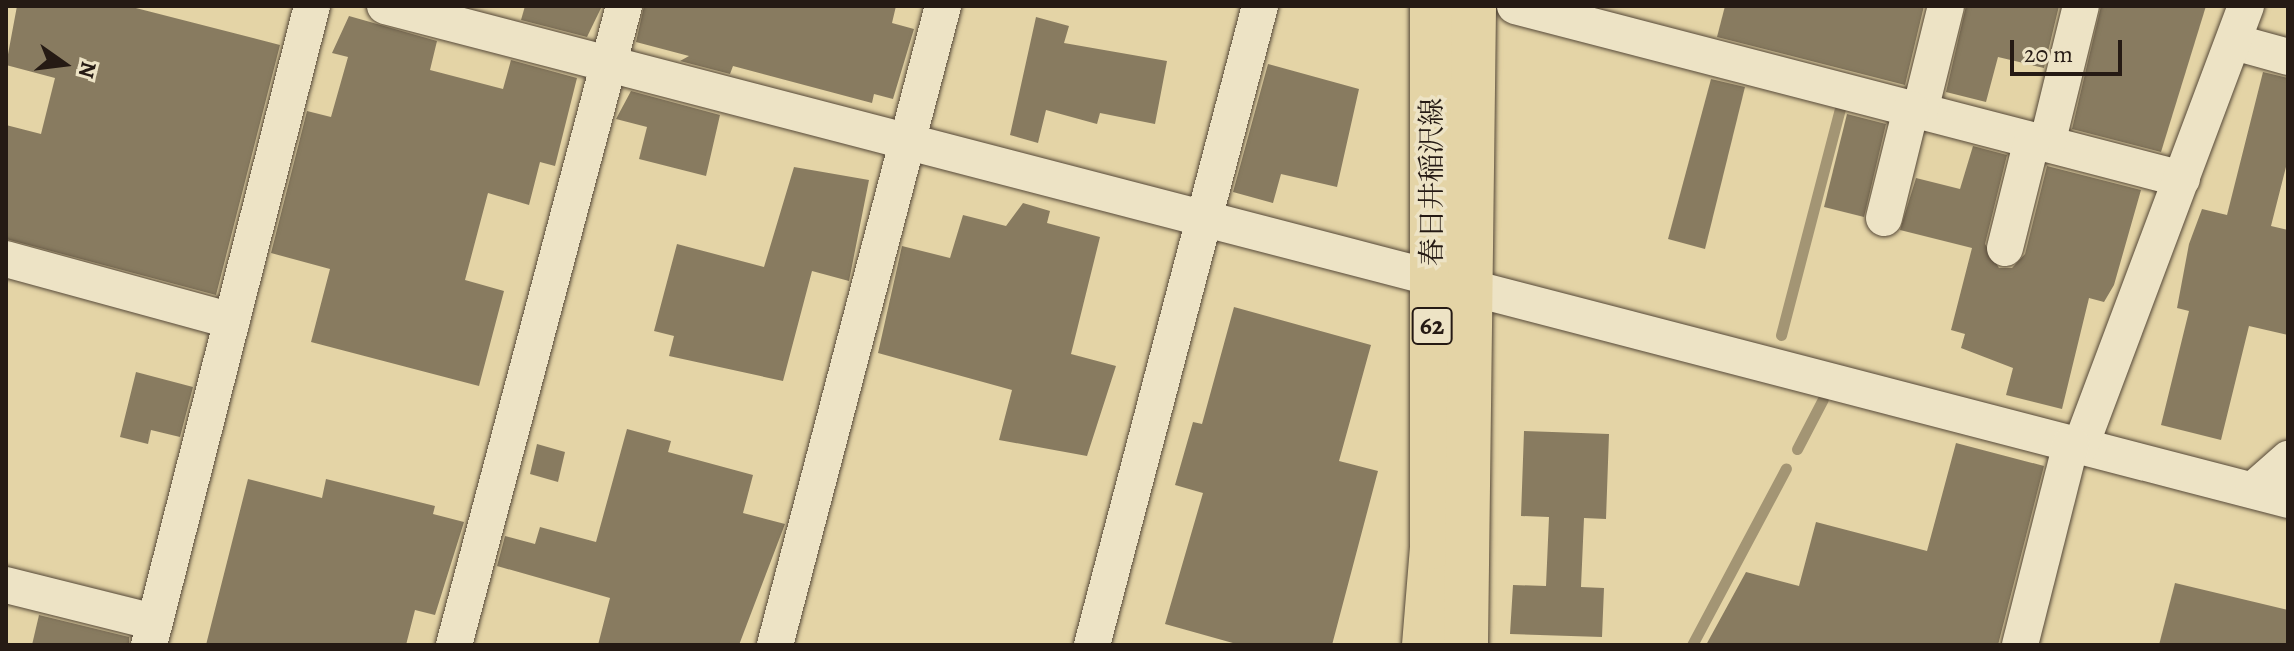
<!DOCTYPE html>
<html>
<head>
<meta charset="utf-8">
<style>
  body { margin:0 }
  #map { position:relative; width:2294px; height:651px; overflow:hidden; background:#e4d4a6; font-family:Alegreya,"Noto Serif JP",serif }
  div>[style] { position:absolute }
  .stream>* { height:11px; margin:-5.5px; padding:0 5.5px; transform-origin:5.5px; border-radius:5.5px; background:#a39574 }
  .building>* { inset:0; background:#887b60 }
  .roads { filter:drop-shadow(0 0 2px #554838) drop-shadow(0 0 2px #554838) }
  .minor>* { height:36px; margin:-18px; padding:0 18px; transform-origin:18px; border-radius:18px; background:#ede3c5 }
  .major>* { height:44px; margin:-22px; padding:0 22px; transform-origin:22px; border-radius:22px; background:#e4d4a6 }
  span { translate:-50% -50%; white-space:nowrap; text-align:center; line-height:1.15; -webkit-text-stroke:7px #ede3c5; paint-order:stroke }
  .shield-label span { padding:2px 6px; background:#ede3c5; border:2px solid; border-radius:6px; -webkit-text-stroke-width:0 }
  .shield-label { font-size:26px; color:#251a14; font-weight:700 }
  .street-label { font-size:28px; color:#251a14 }
  .frame { position:absolute; inset:0; border:8px solid #251a14; pointer-events:none }
  .north { position:absolute; left:24px; top:24px; width:80px; height:80px; -webkit-text-stroke:6px #ede3c5; paint-order:stroke; rotate:104deg; font-size:22px; font-weight:700; line-height:32px; text-align:center; color:#251a14 }
  .north::after { content:''; display:block; margin:auto; width:28px; height:36px; background:#251a14; clip-path:polygon(50% 0,100% 100%,50% 72%,0 100%) }
  .scale { position:absolute; left:2010px; top:40px; width:112px; height:36px; box-sizing:border-box; border:4px solid #251a14; border-top:0; padding-left:10px; font-size:24px; line-height:28px; white-space:nowrap; color:#251a14; -webkit-text-stroke:6px #ede3c5; paint-order:stroke }
</style>
</head>
<body>
<div id="map">
  <div class="stream">
    <div style="left:1781px;top:335px;width:238px;rotate:-75.4deg"></div>
    <div style="left:1797px;top:449px;width:56px;rotate:-62.5deg"></div>
    <div style="left:1692px;top:645px;width:200px;rotate:-62deg"></div>
  </div>
  <div class="building">
    <div style="clip-path:polygon(17px 6px,128px 6px,280px 45px,216px 295px,6px 239px,6px 125px,41px 134px,55px 78px,6px 65px)"></div>
    <div style="clip-path:polygon(525px 6px,602px 6px,587px 37px,521px 20px)"></div>
    <div style="clip-path:polygon(644px 6px,896px 6px,892px 23px,914px 29px,893px 99px,874px 94px,872px 103px,733px 66px,730px 74px,680px 61px,689px 56px,636px 42px)"></div>
    <div style="clip-path:polygon(1725px 6px,1924px 6px,1905px 85px,1717px 37px)"></div>
    <div style="clip-path:polygon(1966px 6px,2059px 6px,2044px 68px,1998px 57px,1986px 102px,1946px 92px)"></div>
    <div style="clip-path:polygon(2101px 6px,2206px 6px,2161px 152px,2072px 129px)"></div>
    <div style="clip-path:polygon(349px 16px,437px 41px,430px 70px,503px 89px,511px 60px,577px 78px,555px 166px,540px 162px,529px 205px,488px 193px,465px 280px,504px 291px,479px 386px,311px 342px,330px 269px,271px 253px,307px 111px,331px 117px,348px 57px,332px 53px)"></div>
    <div style="clip-path:polygon(1036px 17px,1069px 26px,1064px 43px,1167px 61px,1155px 124px,1100px 113px,1097px 124px,1046px 110px,1038px 143px,1010px 135px)"></div>
    <div style="clip-path:polygon(1268px 64px,1359px 89px,1337px 187px,1281px 174px,1273px 203px,1233px 192px)"></div>
    <div style="clip-path:polygon(2263px 72px,2288px 78px,2288px 159px,2271px 226px,2288px 230px,2288px 335px,2249px 326px,2221px 440px,2161px 425px,2189px 311px,2177px 308px,2189px 244px,2202px 209px,2227px 215px)"></div>
    <div style="clip-path:polygon(1711px 79px,1745px 87px,1705px 249px,1668px 239px)"></div>
    <div style="clip-path:polygon(631px 91px,720px 115px,706px 176px,639px 159px,647px 127px,616px 119px)"></div>
    <div style="clip-path:polygon(1847px 114px,1886px 124px,1864px 217px,1824px 207px)"></div>
    <div style="clip-path:polygon(1973px 146px,2007px 155px,1985px 244px,1999px 268px,2012px 268px,2025px 254px,2047px 166px,2141px 190px,2114px 285px,2104px 302px,2089px 298px,2062px 409px,2006px 395px,2013px 368px,1961px 348px,1965px 334px,1951px 330px,1972px 248px,1900px 230px,1916px 178px,1960px 189px)"></div>
    <div style="clip-path:polygon(794px 167px,869px 180px,849px 281px,812px 271px,783px 381px,669px 356px,674px 336px,654px 331px,677px 244px,764px 267px)"></div>
    <div style="clip-path:polygon(1023px 203px,1050px 211px,1047px 223px,1100px 237px,1071px 354px,1116px 366px,1087px 456px,999px 440px,1012px 390px,878px 353px,902px 246px,950px 258px,963px 215px,1006px 226px)"></div>
    <div style="clip-path:polygon(1234px 307px,1371px 345px,1339px 461px,1378px 471px,1332px 645px,1240px 645px,1165px 624px,1203px 493px,1175px 485px,1193px 422px,1202px 424px)"></div>
    <div style="clip-path:polygon(136px 372px,193px 387px,180px 437px,151px 430px,148px 444px,120px 437px)"></div>
    <div style="clip-path:polygon(627px 429px,671px 441px,668px 452px,753px 475px,743px 513px,785px 524px,739px 645px,598px 645px,610px 598px,497px 566px,505px 536px,535px 544px,540px 527px,596px 542px)"></div>
    <div style="clip-path:polygon(1524px 431px,1609px 434px,1606px 519px,1584px 518px,1581px 587px,1604px 588px,1602px 637px,1510px 634px,1513px 585px,1546px 586px,1549px 517px,1521px 516px)"></div>
    <div style="clip-path:polygon(1956px 443px,2044px 466px,1998px 645px,1706px 645px,1746px 572px,1799px 586px,1816px 522px,1927px 551px)"></div>
    <div style="clip-path:polygon(537px 444px,565px 452px,558px 482px,530px 474px)"></div>
    <div style="clip-path:polygon(248px 479px,322px 498px,326px 479px,435px 506px,433px 514px,464px 522px,435px 615px,415px 610px,406px 645px,206px 645px)"></div>
    <div style="clip-path:polygon(2175px 583px,2288px 610px,2288px 645px,2159px 645px)"></div>
    <div style="clip-path:polygon(39px 615px,129px 637px,129px 645px,32px 645px)"></div>
  </div>
  <div class="roads">
    <div class="minor">
      <div style="left:385px;top:6px;width:1966px;rotate:14.55deg"></div>
      <div style="left:1515px;top:6px;width:689px;rotate:14.54deg"></div>
      <div style="left:2234px;top:42px;width:56px;rotate:15.5deg"></div>
      <div style="left:1920px;top:111px;width:108px;rotate:-76.1deg"></div>
      <div style="left:2047px;top:144px;width:142px;rotate:-76.2deg"></div>
      <div style="left:1884px;top:218px;width:112px;rotate:-76.1deg"></div>
      <div style="left:2005px;top:248px;width:111px;rotate:-76deg"></div>
      <div style="left:6px;top:259px;width:234px;rotate:15.3deg"></div>
      <div style="left:2081px;top:445px;width:469px;rotate:-69.4deg"></div>
      <div style="left:2253px;top:490px;width:47px;rotate:-41.5deg"></div>
      <div style="left:6px;top:585px;width:153px;rotate:14deg"></div>
      <div style="left:149px;top:645px;width:659px;rotate:-75.69deg"></div>
      <div style="left:454px;top:645px;width:661px;rotate:-75.1deg"></div>
      <div style="left:775px;top:645px;width:661px;rotate:-75.27deg"></div>
      <div style="left:1092px;top:645px;width:661px;rotate:-75.27deg"></div>
      <div style="left:2020px;top:645px;width:208px;rotate:-75.8deg"></div>
    </div>
    <div class="major">
      <div style="left:1424px;top:645px;width:98px;rotate:-85.3deg"></div>
      <div style="left:1432px;top:547px;width:541px;rotate:-90deg"></div>
      <div style="left:1466px;top:645px;width:639px;rotate:-89.28deg"></div>
    </div>
  </div>
  <div class="shield-label">
    <span style="left:1432px;top:326px">62</span>
  </div>
  <div class="street-label">
    <span style="left:1432px;top:182px;rotate:-90deg">春日井稲沢線</span>
  </div>
  <div class="frame"></div>
  <div class="north">N</div>
  <div class="scale">20 m</div>
</div>
</body>
</html>
